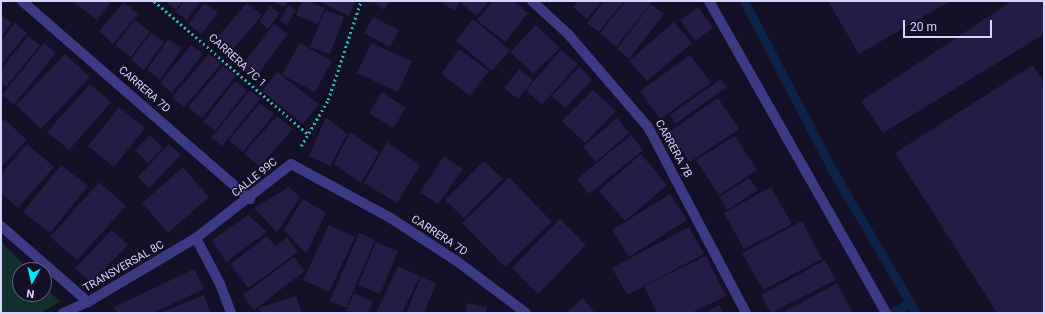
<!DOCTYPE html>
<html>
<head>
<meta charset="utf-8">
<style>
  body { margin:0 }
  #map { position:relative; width:1045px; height:314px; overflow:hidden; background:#130f26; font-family:Roboto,sans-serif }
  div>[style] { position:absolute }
  .green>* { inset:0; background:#12302f }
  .stream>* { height:9px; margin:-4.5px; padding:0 4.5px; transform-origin:4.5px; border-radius:4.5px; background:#0c2248 }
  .building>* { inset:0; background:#241b47 }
  .path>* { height:2.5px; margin-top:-1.25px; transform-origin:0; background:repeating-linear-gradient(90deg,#2fb8b0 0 2px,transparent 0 5px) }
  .minor>* { height:10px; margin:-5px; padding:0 5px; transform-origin:5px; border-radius:5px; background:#3d3a85 }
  span { translate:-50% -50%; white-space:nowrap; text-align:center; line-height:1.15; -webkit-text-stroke:3px #130f26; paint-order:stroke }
  .street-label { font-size:11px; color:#d9d4ff }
  .frame { position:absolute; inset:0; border:2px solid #d9d4ff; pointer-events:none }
  .north { position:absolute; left:12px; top:262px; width:40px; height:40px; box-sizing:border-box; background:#130f26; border:1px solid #625e7d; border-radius:50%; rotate:188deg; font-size:11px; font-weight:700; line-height:16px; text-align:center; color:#d9d4ff }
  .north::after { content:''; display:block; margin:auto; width:14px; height:18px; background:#00e5ff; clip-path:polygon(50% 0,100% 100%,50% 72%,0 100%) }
  .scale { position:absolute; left:903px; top:20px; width:89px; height:18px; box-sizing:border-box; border:2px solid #d9d4ff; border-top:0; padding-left:5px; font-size:12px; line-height:14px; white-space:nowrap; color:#d9d4ff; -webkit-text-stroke:3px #130f26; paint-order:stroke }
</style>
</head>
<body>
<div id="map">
  <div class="green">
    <div style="clip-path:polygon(1px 241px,29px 270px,20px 270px,20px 294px,44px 294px,44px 286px,60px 302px,40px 313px,1px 313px)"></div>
  </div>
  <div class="stream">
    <div style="left:744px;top:1px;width:194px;rotate:62.4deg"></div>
    <div style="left:834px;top:173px;width:162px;rotate:59.6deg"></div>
    <div style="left:891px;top:313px;width:21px;rotate:-28deg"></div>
  </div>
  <div class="building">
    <div style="clip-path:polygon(72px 1px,112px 1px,97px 20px)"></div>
    <div style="clip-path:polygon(165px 1px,182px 1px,176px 10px)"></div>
    <div style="clip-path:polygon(184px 1px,201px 1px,187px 20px,176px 12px)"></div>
    <div style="clip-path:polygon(273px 1px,288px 1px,284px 7px)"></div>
    <div style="clip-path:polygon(302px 1px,309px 1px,325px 8px,318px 24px,296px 15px)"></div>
    <div style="clip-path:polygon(318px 1px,356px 1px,349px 16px)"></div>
    <div style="clip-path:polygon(372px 1px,390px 1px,384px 10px)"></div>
    <div style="clip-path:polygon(441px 1px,461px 1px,454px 11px)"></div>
    <div style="clip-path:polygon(463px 1px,489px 1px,476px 16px,461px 3px)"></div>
    <div style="clip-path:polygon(493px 1px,513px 1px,528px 13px,505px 42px,477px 20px)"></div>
    <div style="clip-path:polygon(578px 1px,602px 1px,587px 19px,573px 7px)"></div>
    <div style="clip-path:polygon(604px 1px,624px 1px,599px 32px,587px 23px)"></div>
    <div style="clip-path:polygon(626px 1px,653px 1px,616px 47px,600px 33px)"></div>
    <div style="clip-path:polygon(828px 1px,950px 1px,859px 54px)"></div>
    <div style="clip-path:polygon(1012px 1px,1044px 1px,1044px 34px,883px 133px,861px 101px)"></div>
    <div style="clip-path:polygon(124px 2px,138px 14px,113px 44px,99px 31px)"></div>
    <div style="clip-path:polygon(204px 3px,218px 13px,202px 34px,188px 24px)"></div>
    <div style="clip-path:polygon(247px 3px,262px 15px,229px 54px,214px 41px)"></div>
    <div style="clip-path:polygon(651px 4px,664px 14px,629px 59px,617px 49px)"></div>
    <div style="clip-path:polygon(270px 6px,280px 13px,268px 29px,259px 22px)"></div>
    <div style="clip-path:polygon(288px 6px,296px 10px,287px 25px,280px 20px)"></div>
    <div style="clip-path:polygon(698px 7px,713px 28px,695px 41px,680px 20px)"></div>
    <div style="clip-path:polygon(325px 10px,344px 17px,330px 54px,310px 47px)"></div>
    <div style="clip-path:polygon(1px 15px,12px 23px,1px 37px)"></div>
    <div style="clip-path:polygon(373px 17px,399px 30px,390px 47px,364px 33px)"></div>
    <div style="clip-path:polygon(473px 19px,510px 50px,492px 71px,456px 41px)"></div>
    <div style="clip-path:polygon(135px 20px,150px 32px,131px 57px,115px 45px)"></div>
    <div style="clip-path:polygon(674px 22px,692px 43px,647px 81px,629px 61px)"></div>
    <div style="clip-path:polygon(15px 23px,27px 33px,1px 65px,1px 41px)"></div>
    <div style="clip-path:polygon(274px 24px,288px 34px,255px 78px,240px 68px)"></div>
    <div style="clip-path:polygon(536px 25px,560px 48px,533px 74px,510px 52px)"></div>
    <div style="clip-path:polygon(151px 33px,164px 42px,144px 70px,131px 60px)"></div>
    <div style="clip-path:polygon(28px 36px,40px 45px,6px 87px,1px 84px,1px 69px)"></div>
    <div style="clip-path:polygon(168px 39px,182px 48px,160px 80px,147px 70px)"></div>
    <div style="clip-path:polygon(44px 43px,56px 53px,14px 105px,2px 95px)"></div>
    <div style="clip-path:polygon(300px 43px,332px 61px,315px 92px,282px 75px)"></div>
    <div style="clip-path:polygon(371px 43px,412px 61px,398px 92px,357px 73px)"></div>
    <div style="clip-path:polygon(191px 45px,203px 54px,172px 93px,160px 83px)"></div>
    <div style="clip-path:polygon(459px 49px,489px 71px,470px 96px,441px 74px)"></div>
    <div style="clip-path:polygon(561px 50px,578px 64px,542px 105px,526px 90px)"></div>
    <div style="clip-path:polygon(65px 54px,90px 77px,41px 129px,16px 105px)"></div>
    <div style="clip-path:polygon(209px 54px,221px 64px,184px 107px,172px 97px)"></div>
    <div style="clip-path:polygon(690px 55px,711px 83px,660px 119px,640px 91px)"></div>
    <div style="clip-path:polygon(1033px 65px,1044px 83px,1044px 313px,997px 313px,895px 153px)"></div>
    <div style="clip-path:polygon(223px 66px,236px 76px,202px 118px,188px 107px)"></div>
    <div style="clip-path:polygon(579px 67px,592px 80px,565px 108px,552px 96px)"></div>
    <div style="clip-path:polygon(519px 69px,533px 80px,518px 99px,504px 88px)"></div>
    <div style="clip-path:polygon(277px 72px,319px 104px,303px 124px,262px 91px)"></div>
    <div style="clip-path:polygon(721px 79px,727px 87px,675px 124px,670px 115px)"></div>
    <div style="clip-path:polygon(235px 81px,247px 90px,215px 131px,203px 122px)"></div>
    <div style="clip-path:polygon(90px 84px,111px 102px,69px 150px,47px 132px)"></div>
    <div style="clip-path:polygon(250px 90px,260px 99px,222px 146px,211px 138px)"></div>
    <div style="clip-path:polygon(593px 90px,616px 111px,585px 143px,562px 121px)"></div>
    <div style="clip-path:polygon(382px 92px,406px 108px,393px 128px,369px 113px)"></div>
    <div style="clip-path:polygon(718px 98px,739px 129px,690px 162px,669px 132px)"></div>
    <div style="clip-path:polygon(260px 103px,274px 114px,243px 152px,229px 140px)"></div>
    <div style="clip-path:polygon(119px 107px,145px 128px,114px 167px,88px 146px)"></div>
    <div style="clip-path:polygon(277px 116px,293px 129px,259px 167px,244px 153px)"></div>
    <div style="clip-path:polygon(326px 117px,347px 134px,330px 166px,309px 156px)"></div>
    <div style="clip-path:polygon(617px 118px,629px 133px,596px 162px,583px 147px)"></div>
    <div style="clip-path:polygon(4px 119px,27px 140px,1px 167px,1px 123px)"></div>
    <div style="clip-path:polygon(350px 132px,379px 152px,361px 183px,334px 164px)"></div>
    <div style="clip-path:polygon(150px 135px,163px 148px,148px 163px,135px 150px)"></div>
    <div style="clip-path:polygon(631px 135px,643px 150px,589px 194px,577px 179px)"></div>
    <div style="clip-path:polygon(735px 136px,757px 170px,719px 195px,696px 160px)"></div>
    <div style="clip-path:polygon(387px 142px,420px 165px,397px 203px,364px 183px)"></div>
    <div style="clip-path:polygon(27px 144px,54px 167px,18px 208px,1px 193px,1px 174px)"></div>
    <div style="clip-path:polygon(169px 144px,181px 155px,149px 188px,138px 177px)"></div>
    <div style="clip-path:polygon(641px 154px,667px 185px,625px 221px,599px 191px)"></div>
    <div style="clip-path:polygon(444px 156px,463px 169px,438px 204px,420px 192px)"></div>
    <div style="clip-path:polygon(484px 161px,503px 179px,464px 218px,445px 200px)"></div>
    <div style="clip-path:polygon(61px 165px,88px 186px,50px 233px,23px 212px)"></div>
    <div style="clip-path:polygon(183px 167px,209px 197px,168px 233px,142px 203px)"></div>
    <div style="clip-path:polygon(509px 177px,552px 222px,505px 267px,462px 223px)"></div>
    <div style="clip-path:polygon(749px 178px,758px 190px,727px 210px,719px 197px)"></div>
    <div style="clip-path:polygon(99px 182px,126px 206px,77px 260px,50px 237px)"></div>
    <div style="clip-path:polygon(289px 187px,300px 197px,277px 232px,254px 208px)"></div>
    <div style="clip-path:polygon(771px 187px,792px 224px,744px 249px,724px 213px)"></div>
    <div style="clip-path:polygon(670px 194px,687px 220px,629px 257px,612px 230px)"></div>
    <div style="clip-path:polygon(303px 199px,326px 213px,306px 254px,284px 230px)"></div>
    <div style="clip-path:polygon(248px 215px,267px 232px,226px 262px,212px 240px)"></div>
    <div style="clip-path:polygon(560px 219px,586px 245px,538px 294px,512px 268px)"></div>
    <div style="clip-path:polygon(802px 221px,822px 259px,763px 290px,742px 253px)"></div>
    <div style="clip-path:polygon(329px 225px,355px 237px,329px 292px,303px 280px)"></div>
    <div style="clip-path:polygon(689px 227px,704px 254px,627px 295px,612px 268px)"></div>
    <div style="clip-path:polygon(112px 230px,128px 245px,91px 283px,75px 268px)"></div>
    <div style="clip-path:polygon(359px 233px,375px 240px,346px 308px,330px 301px)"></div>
    <div style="clip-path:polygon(267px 236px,275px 246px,287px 237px,298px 252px,248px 288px,230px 264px)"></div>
    <div style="clip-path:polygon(376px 242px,398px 251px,380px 294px,358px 285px)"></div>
    <div style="clip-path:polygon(706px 256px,726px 296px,691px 313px,657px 313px,644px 286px)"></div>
    <div style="clip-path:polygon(294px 257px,305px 271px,254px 310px,243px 295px)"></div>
    <div style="clip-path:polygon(825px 260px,836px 280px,771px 313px,761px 295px)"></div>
    <div style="clip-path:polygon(398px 266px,420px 276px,402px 313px,376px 313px)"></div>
    <div style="clip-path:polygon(194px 269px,204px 289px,153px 313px,117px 313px,114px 307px)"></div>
    <div style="clip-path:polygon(421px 277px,436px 283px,424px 313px,406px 313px)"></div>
    <div style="clip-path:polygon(837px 283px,853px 313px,782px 313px)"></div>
    <div style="clip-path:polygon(354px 293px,373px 302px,368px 313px,346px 311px)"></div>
    <div style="clip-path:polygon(204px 295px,211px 313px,160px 313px)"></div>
    <div style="clip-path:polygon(296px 296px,302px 313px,261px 313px,259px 308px)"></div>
    <div style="clip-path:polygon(583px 298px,595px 313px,566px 313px)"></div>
    <div style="clip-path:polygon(467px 303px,487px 307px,486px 313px,465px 313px)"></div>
    <div style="clip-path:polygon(719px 305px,723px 313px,705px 313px)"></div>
  </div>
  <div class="path">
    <div style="left:154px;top:1px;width:203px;rotate:40.8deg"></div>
    <div style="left:301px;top:146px;width:53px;rotate:-59.6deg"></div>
    <div style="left:328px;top:100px;width:104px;rotate:-71.6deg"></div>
  </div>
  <div class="minor">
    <div style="left:22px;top:1px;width:302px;rotate:41deg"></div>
    <div style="left:532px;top:1px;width:49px;rotate:42.5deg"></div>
    <div style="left:568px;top:34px;width:123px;rotate:49.3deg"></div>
    <div style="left:648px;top:127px;width:210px;rotate:62.2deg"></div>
    <div style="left:709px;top:1px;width:359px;rotate:60.4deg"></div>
    <div style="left:1px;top:226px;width:116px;rotate:41.1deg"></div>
    <div style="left:196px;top:238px;width:52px;rotate:62.4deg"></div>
    <div style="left:220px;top:284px;width:31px;rotate:69deg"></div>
    <div style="left:63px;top:313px;width:27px;rotate:-24deg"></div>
    <div style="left:88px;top:302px;width:126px;rotate:-30.7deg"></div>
    <div style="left:196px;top:238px;width:120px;rotate:-37.9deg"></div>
    <div style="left:291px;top:164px;width:111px;rotate:28.4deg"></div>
    <div style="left:389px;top:217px;width:82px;rotate:33.1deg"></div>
    <div style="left:458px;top:262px;width:85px;rotate:36.9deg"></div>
  </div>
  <div class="street-label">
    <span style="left:237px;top:61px;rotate:42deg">CARRERA 7C 1</span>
    <span style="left:144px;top:90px;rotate:41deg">CARRERA 7D</span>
    <span style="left:673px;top:149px;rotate:61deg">CARRERA 7B</span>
    <span style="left:255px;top:178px;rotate:-39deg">CALLE 99C</span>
    <span style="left:439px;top:236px;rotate:33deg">CARRERA 7D</span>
    <span style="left:124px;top:267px;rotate:-30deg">TRANSVERSAL 8C</span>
  </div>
  <div class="frame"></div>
  <div class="north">N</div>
  <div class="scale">20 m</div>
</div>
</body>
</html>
